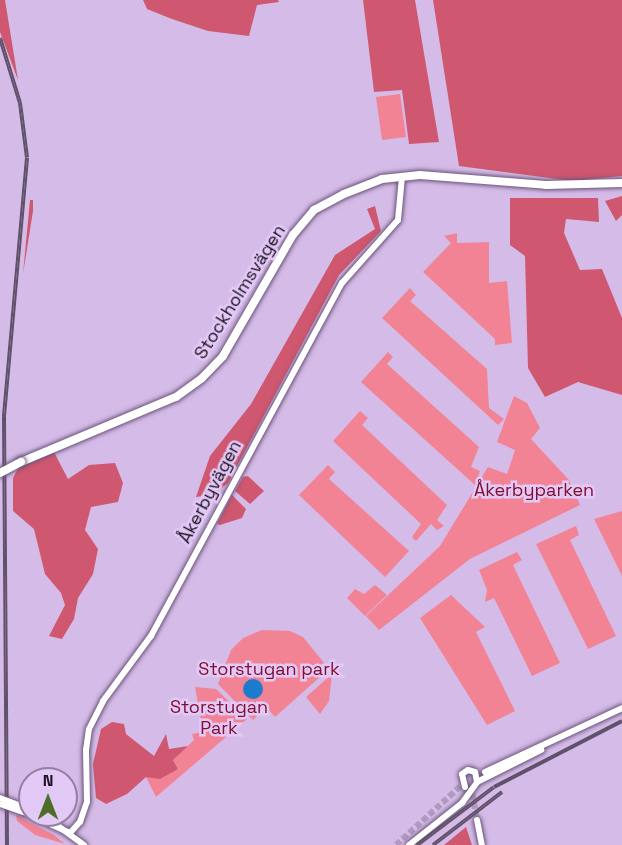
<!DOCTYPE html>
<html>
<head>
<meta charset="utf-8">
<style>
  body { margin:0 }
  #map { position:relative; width:622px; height:845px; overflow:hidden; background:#d5bce8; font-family:"Space Grotesk",sans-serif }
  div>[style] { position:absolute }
  .green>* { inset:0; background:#f28395 }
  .forest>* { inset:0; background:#cf576f }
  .water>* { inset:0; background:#1d7bce }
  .round { border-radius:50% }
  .minor-tunnel>* { height:6px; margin-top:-3px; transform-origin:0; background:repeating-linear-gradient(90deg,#b09ac0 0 6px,transparent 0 9px) }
  .roads { filter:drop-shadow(0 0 2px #6a537a) drop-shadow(0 0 2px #6a537a) }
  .minor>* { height:6px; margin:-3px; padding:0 3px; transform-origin:3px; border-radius:3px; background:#fff }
  .major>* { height:8px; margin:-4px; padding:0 4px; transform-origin:4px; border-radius:4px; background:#fff }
  .rail>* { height:4px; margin-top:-2px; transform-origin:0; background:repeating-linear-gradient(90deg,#e3c9f6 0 4.5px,#60516b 0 9px); box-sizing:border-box; border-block:2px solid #60516b }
  .bridges { filter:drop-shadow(0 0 2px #6a537a) drop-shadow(0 0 2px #6a537a) }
  .minor-bridge>* { height:6px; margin:-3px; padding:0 3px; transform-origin:3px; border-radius:3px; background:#fff }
  .major-bridge>* { height:8px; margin:-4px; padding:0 4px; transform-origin:4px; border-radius:4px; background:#fff }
  span { translate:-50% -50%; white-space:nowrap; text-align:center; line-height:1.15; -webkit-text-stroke:5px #e3c9f6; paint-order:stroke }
  .street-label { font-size:18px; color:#1a1121 }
  .park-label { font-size:18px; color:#810f32 }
  .north { position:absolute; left:18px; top:767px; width:60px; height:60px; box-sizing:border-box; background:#e3c9f6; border:2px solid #937fa1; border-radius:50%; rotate:0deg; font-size:16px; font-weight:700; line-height:24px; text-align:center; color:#1a1121 }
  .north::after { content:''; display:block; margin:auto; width:21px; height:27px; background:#4c6e26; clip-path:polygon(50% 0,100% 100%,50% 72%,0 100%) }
</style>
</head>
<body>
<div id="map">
  <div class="green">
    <div style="clip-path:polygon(400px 94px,406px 137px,382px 140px,376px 97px)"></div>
    <div style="clip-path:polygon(457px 233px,457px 243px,489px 242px,489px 283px,507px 281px,512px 343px,495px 345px,495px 339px,423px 272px,451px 243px,444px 236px)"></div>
    <div style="clip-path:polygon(410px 288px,416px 295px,410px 301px,487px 369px,489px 408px,504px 419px,498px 425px,382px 318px)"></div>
    <div style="clip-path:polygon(388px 352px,393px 357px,387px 364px,479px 447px,471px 467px,480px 471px,475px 485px,361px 382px)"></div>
    <div style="clip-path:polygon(514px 396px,527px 403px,540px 428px,531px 439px,569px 480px,580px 505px,470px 559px,379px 630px,366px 616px,440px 546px,488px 467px,507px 474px,515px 450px,497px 442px)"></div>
    <div style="clip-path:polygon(360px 411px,368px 418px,362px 425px,447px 505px,437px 520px,444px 526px,437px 530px,431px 524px,416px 541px,412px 537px,421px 524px,333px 441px)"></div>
    <div style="clip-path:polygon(328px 465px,335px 472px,329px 479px,409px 551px,385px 577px,299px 495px)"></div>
    <div style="clip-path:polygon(622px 511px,622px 576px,594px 519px)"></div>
    <div style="clip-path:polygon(576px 526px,579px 535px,570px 540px,616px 636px,588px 649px,536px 544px)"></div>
    <div style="clip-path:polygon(517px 552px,522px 560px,513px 565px,560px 663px,532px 676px,494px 598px,485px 602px,487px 590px,479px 570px)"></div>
    <div style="clip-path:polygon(375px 585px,387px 595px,365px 616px,347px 598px,355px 589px,364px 594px)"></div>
    <div style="clip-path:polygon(451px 595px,485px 627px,476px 632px,515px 711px,487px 725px,420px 618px)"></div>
    <div style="clip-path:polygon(262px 630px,290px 631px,303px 637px,329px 669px,275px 717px,266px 707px,253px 720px,218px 684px,231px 650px,243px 638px)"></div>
    <div style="clip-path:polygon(332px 674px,329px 701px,320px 714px,306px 697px)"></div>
    <div style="clip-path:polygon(195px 687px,216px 689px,247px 719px,156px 797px,146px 777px,178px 769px,173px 760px,194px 740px,192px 734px,203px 732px)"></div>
    <div style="clip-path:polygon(16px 815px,54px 835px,65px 844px,35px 835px,17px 821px)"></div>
  </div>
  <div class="forest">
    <div style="clip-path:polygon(0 0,5px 0,18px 80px,0 32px)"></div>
    <div style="clip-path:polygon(143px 0,278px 0,279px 2px,257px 5px,249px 36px,208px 31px,172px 19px,147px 9px)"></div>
    <div style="clip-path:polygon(363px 0,415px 0,439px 142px,409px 144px,402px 90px,374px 92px)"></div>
    <div style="clip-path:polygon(433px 0,622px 0,622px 176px,572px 181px,459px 166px)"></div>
    <div style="clip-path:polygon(622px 196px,622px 215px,616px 221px,605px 201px)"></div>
    <div style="clip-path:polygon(510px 198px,598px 198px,599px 222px,566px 219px,564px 233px,580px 270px,602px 269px,622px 318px,622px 395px,578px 382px,545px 397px,528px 368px,525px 256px,510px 245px)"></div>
    <div style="clip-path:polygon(30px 200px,33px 200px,33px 211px,23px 274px)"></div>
    <div style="clip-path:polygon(375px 206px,381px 231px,339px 275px,228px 483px,215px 494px,196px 497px,210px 456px,251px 404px,335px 255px,375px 229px,367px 209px)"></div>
    <div style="clip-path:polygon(54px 452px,68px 479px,89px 465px,115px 463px,123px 483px,118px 502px,91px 507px,85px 530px,98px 549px,93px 574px,78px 598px,74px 619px,62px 639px,49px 636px,65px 605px,61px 593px,45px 574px,34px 529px,13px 511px,13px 478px,18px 468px)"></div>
    <div style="clip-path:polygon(248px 476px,264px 491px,250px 504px,235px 491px,243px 477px)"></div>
    <div style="clip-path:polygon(232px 495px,246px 509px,242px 518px,220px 525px,217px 524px)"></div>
    <div style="clip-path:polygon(112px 722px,124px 724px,126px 734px,154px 756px,166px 734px,169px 749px,188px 746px,173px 760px,178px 769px,160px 779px,146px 777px,127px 794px,106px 804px,96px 798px,93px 764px,101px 729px)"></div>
    <div style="clip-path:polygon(466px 827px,472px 845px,444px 845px)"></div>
  </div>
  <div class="water">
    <div class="round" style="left:243px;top:679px;width:20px;height:20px"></div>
  </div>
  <div class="minor-tunnel">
    <div style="left:471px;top:785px;width:36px;rotate:80deg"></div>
    <div style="left:396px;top:845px;width:92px;rotate:-42.4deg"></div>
  </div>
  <div class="roads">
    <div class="minor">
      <div style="left:485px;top:772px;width:151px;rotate:-25deg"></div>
      <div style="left:477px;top:782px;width:72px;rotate:-26.6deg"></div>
      <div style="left:465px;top:787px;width:13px;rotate:-103deg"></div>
      <div style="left:462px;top:774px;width:7px;rotate:-34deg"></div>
      <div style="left:468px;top:770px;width:7px;rotate:16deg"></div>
      <div style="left:23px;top:812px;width:51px;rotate:24.1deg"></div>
      <div style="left:43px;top:815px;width:51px;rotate:36.2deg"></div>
      <div style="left:477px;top:820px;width:25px;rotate:79deg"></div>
      <div style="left:70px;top:833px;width:15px;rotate:-48deg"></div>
      <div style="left:80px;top:822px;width:21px;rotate:-71deg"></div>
      <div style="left:87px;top:802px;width:52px;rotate:-91.1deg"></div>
      <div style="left:86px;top:750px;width:21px;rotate:-82deg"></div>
      <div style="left:89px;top:729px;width:31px;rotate:-63deg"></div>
      <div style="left:103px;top:701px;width:81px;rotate:-53.6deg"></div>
      <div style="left:151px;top:636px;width:401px;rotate:-61.6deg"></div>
      <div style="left:342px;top:283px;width:84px;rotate:-48.4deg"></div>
      <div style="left:398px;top:220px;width:43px;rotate:-84.7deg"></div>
      <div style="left:409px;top:845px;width:68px;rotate:-38.4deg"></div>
      <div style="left:462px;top:803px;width:26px;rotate:-54deg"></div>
      <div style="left:477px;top:782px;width:10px;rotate:-101deg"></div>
    </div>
    <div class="major">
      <div style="left:21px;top:462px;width:168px;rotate:-22.8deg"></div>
      <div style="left:176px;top:397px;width:32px;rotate:-36deg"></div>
      <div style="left:202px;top:378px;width:30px;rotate:-46deg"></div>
      <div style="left:223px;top:356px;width:140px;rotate:-60deg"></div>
      <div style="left:293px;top:235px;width:33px;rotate:-50deg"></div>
      <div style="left:314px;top:210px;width:34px;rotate:-28deg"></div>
      <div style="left:344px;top:194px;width:41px;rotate:-21.5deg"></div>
      <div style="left:382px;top:179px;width:38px;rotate:-6deg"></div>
      <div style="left:420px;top:175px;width:126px;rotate:4.5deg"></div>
      <div style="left:546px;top:185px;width:76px;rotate:-1.5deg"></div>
    </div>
  </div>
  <div class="rail">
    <div style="left:0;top:38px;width:68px;rotate:72.9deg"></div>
    <div style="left:20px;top:103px;width:55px;rotate:82.7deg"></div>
    <div style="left:27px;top:158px;width:260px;rotate:95.1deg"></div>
    <div style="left:4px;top:417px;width:428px;rotate:89.6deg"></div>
    <div style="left:417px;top:845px;width:96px;rotate:-37deg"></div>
    <div style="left:494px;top:787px;width:144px;rotate:-27.3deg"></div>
    <div style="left:433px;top:845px;width:87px;rotate:-37.5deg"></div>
  </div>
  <div class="bridges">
    <div class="minor-bridge">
      <div style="left:0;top:798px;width:26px;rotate:21deg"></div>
      <div style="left:0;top:804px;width:24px;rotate:19deg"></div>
    </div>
    <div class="major-bridge">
      <div style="left:0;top:473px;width:24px;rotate:-28deg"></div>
    </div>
  </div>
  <div class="street-label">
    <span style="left:240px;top:292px;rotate:-58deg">Stockholmsvägen</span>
    <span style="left:210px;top:492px;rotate:-62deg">Åkerbyvägen</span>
  </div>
  <div class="park-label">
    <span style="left:534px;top:490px">Åkerbyparken</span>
    <span style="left:269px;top:669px">Storstugan park</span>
    <span style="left:219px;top:718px">Storstugan<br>Park</span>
  </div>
  <div class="north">N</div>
</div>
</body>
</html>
